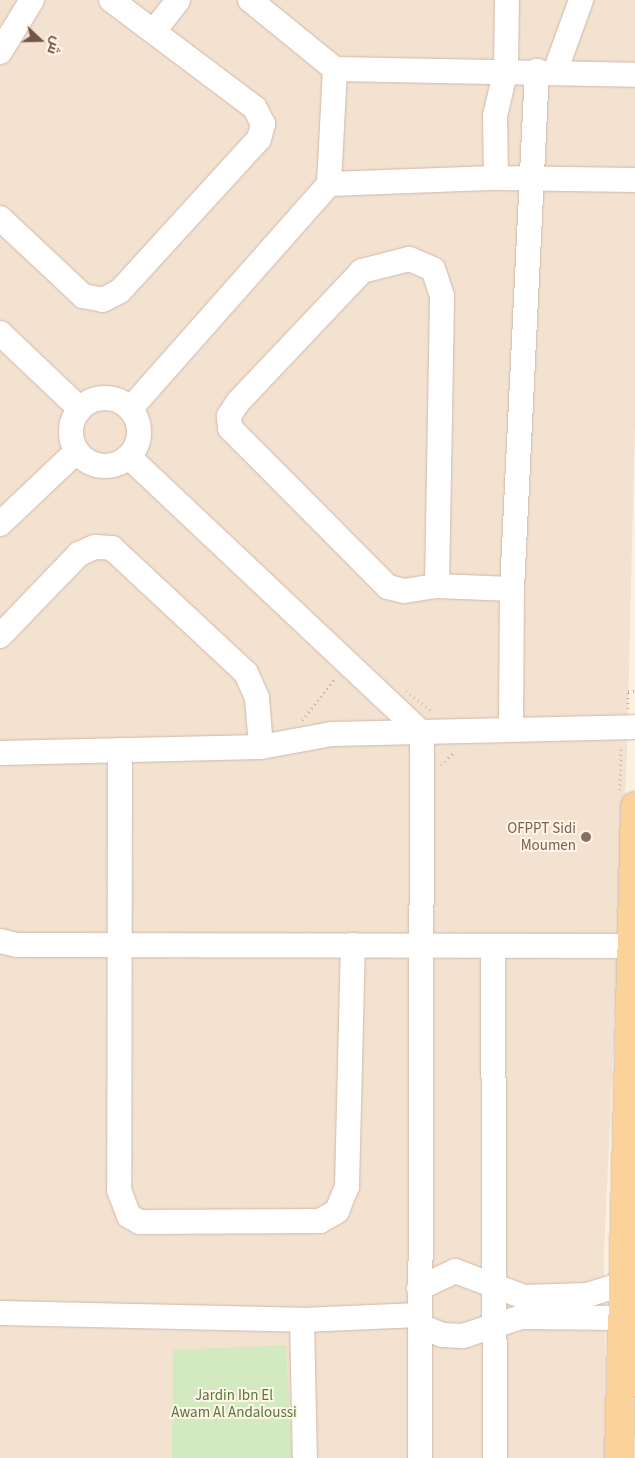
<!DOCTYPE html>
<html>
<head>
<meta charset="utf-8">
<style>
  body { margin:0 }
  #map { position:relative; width:635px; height:1458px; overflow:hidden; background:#fcf0e1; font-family:"Source Sans 3",Cairo,sans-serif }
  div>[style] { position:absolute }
  .residential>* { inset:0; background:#f4e2d0 }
  .green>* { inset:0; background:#d3e9c0 }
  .path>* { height:3px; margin-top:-1.5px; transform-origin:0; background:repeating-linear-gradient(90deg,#d6b09c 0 1px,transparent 0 5px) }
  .roads { filter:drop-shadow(0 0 1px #cfb9ab) drop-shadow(0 0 1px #cfb9ab) }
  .minor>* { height:24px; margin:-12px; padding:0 12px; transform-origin:12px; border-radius:12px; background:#fff }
  .minor>.ring { margin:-12px; padding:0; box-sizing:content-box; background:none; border:24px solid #fff; border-radius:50% }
  .major>* { height:28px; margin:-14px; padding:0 14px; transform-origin:14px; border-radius:14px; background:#fbd299 }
  .tram>* { height:1px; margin:-0.5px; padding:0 0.5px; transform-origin:0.5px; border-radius:0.5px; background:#b2a1c5 }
  .dots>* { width:14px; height:14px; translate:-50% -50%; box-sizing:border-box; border:2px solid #fff5e7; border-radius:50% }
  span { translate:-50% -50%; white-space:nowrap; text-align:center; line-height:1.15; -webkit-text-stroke:4px #fff5e7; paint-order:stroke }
  .education-label { font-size:15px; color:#785e54 }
  .right { translate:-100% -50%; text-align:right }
  .park-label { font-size:15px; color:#547940 }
  .north { position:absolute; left:15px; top:15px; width:50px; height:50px; -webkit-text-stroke:4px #fff5e7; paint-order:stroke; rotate:111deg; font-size:14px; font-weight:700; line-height:20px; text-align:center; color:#735548 }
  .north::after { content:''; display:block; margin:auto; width:18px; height:22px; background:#735548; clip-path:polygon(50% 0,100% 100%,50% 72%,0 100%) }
</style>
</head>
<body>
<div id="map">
  <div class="residential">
    <div style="clip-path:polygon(0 0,635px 0,635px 422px,627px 754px,604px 1252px,607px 1458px,0 1458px)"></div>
  </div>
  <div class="green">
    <div style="clip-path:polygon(286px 1345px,292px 1458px,172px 1458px,173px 1350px)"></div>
  </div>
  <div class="path">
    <div style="left:406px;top:691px;width:34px;rotate:37deg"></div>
    <div style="left:628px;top:709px;width:18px;rotate:-90deg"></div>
    <div style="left:628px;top:691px;width:7px"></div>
    <div style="left:302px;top:720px;width:53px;rotate:-51.8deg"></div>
    <div style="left:441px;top:765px;width:18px;rotate:-45deg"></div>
    <div style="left:620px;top:790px;width:44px;rotate:-88.7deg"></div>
  </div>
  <div class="roads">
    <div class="minor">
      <div style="left:250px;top:0;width:109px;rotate:39.1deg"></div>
      <div style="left:335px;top:69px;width:300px;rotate:1.1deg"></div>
      <div style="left:154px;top:31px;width:39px;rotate:-52deg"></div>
      <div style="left:0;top:52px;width:61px;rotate:-58.4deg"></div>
      <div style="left:555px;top:72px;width:77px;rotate:-70.1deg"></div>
      <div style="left:496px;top:178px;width:62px;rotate:-90.9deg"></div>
      <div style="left:495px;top:116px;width:48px;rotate:-76.8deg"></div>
      <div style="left:506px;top:69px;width:69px;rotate:-89.2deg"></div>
      <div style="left:329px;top:184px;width:115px;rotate:-87deg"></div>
      <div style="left:0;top:218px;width:114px;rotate:43.2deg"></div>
      <div style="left:83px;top:296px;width:20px;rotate:11deg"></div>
      <div style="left:103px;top:300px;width:19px;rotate:-28deg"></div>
      <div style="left:120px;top:291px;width:206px;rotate:-47.6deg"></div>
      <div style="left:259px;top:139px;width:16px;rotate:-75deg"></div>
      <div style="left:263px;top:124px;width:18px;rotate:-117deg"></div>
      <div style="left:255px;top:108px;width:180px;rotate:-143.1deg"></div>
      <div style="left:0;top:333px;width:110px;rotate:43.5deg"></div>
      <div class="ring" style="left:71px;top:398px;width:44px;height:44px"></div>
      <div style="left:131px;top:408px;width:299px;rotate:-48.5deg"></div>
      <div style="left:329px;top:184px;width:167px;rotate:-2.1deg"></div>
      <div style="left:496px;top:178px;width:139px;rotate:0.8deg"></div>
      <div style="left:129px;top:457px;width:403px;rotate:43.3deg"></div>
      <div style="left:422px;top:733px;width:725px;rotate:90.16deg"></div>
      <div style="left:0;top:524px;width:106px;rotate:-43.5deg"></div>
      <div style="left:437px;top:586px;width:290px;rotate:-89deg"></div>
      <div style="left:442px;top:296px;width:28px;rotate:-108deg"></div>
      <div style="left:433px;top:269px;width:26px;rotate:-157deg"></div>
      <div style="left:409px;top:259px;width:49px;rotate:165.7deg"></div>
      <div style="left:362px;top:271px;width:180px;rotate:133.4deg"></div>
      <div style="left:238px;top:402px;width:17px;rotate:123deg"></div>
      <div style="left:229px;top:416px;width:12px;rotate:85deg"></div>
      <div style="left:230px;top:428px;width:224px;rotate:45.2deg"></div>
      <div style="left:388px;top:587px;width:16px;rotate:14deg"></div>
      <div style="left:404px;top:591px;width:33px;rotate:-9deg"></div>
      <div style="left:437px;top:586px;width:75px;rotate:2.3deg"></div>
      <div style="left:0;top:636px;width:114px;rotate:-46.1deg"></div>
      <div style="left:79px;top:554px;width:17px;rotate:-24deg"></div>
      <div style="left:95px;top:547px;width:17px;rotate:3deg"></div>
      <div style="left:112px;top:548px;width:183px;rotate:43deg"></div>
      <div style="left:246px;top:673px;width:27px;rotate:66deg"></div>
      <div style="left:257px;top:698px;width:49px;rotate:85.3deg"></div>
      <div style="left:511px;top:727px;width:138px;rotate:-89.6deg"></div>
      <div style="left:512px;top:589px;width:519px;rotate:-87.24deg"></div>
      <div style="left:120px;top:750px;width:440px;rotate:90.1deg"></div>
      <div style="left:119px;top:1190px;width:28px;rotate:69deg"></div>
      <div style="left:129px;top:1216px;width:13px;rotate:29deg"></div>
      <div style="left:140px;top:1222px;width:180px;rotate:-0.3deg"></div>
      <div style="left:320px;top:1221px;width:20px;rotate:-30deg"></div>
      <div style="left:337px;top:1211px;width:27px;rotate:-68deg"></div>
      <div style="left:347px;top:1186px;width:241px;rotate:-88.6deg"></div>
      <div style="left:0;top:753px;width:261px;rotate:-1.3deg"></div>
      <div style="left:261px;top:747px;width:72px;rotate:-10.4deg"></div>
      <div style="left:332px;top:734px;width:303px;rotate:-1.3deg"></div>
      <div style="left:0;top:941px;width:17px;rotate:13deg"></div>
      <div style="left:17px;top:945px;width:616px;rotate:0.09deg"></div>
      <div style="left:493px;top:946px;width:512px;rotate:89.78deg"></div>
      <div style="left:419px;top:1288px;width:40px;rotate:-25deg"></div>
      <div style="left:455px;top:1271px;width:74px;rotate:20.6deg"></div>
      <div style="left:524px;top:1297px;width:63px;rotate:-1.8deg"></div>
      <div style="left:587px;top:1295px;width:37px;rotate:-17deg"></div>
      <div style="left:0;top:1313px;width:302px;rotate:1.3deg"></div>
      <div style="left:302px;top:1320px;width:117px;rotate:-2.4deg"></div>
      <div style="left:302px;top:1320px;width:138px;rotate:88.8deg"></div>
      <div style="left:420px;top:1326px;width:24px;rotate:22deg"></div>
      <div style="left:442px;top:1335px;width:21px;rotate:3deg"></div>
      <div style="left:463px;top:1336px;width:61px;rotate:-18.1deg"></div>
      <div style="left:521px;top:1317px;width:99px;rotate:0.6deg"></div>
    </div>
    <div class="major">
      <div style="left:619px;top:1458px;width:652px;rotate:-88.59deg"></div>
    </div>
  </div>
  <div class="tram">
    <div style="left:635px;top:1342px;width:62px;rotate:90deg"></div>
  </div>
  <div class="dots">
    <div style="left:586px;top:837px;background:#8d6e63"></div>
  </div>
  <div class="education-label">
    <span class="right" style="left:576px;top:837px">OFPPT Sidi<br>Moumen</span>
  </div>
  <div class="park-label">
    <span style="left:234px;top:1404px">Jardin Ibn El<br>Awam Al Andaloussi</span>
  </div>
  <div class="north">ش</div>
</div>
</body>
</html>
